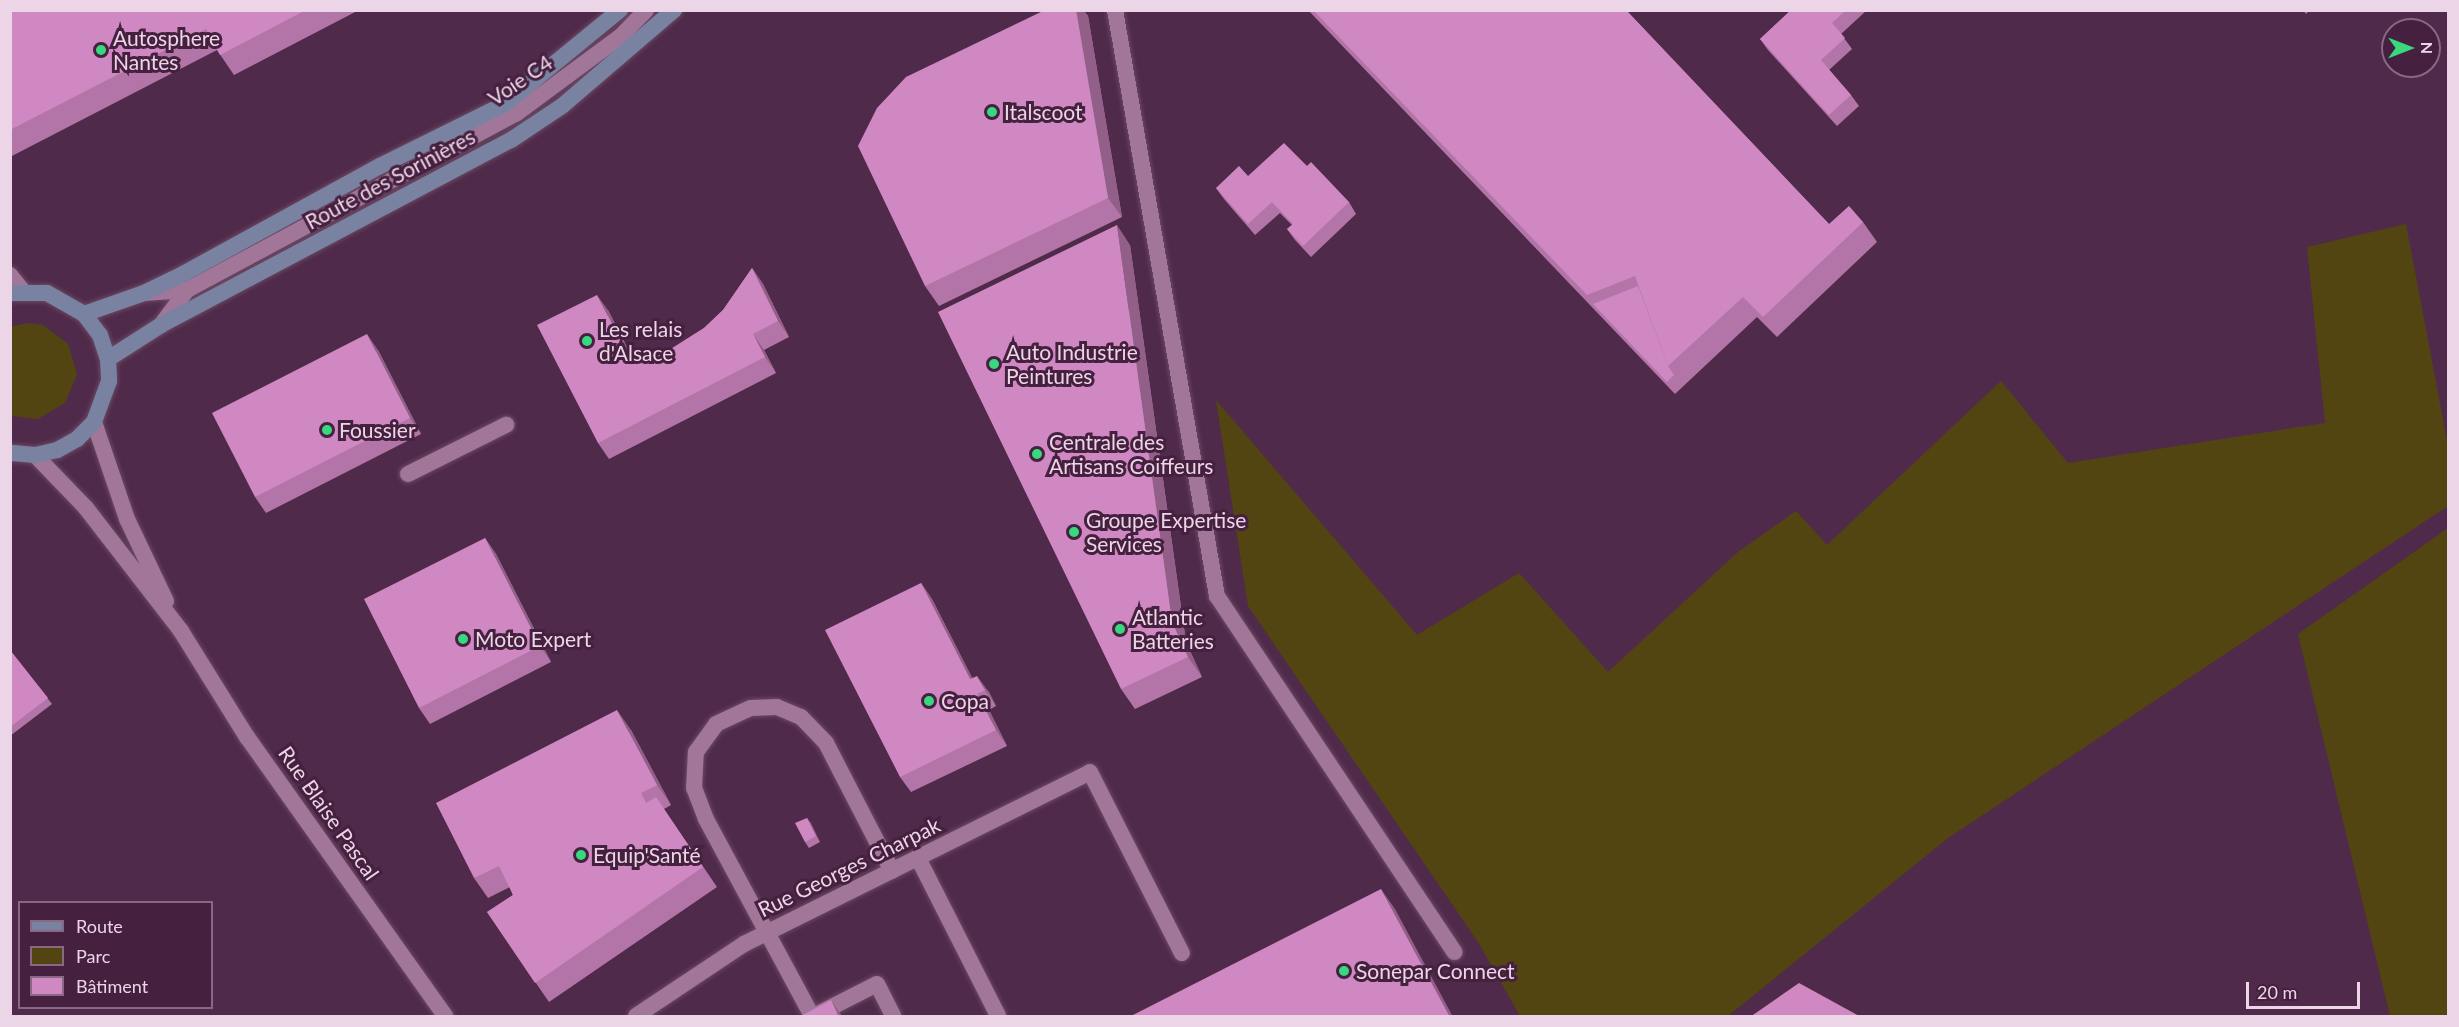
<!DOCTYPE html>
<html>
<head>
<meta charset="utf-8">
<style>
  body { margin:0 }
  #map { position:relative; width:2459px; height:1027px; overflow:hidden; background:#502a4a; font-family:Lato,sans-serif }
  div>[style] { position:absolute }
  .green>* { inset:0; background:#534511 }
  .roads { filter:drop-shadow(0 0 2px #694863) drop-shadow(0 0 2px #694863) }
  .service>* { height:16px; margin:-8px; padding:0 8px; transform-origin:8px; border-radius:8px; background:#a17699 }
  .minor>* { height:16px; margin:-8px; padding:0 8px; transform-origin:8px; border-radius:8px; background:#a17699 }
  .secondary>* { height:16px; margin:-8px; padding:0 8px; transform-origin:8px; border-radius:8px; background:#7a82a2 }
  .wall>* { inset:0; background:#b375a8 }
  .shaded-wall>* { inset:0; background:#925f88 }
  .building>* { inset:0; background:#d088c3 }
  .dots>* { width:16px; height:16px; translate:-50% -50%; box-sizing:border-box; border:3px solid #45203f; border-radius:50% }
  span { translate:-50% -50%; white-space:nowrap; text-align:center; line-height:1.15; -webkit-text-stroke:6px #45203f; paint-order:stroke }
  .poi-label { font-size:21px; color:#edd5e8 }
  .left { translate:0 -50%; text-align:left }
  .street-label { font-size:21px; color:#edd5e8 }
  .frame { position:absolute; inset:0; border:12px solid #edd5e8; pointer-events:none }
  .legend { position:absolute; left:18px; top:901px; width:195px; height:108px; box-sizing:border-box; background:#45203f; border:2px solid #886883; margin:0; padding:8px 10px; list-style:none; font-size:18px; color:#edd5e8 }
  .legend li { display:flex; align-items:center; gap:12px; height:30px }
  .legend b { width:30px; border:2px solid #886883 }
  .north { position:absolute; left:2381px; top:18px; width:60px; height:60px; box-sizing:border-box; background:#45203f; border:2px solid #886883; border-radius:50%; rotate:90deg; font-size:16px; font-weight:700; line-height:24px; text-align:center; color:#edd5e8 }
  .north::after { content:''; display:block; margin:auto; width:21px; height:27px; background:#39d87f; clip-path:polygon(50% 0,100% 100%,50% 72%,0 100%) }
  .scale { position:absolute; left:2246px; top:982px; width:114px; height:27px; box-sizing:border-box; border:3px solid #edd5e8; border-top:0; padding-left:8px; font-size:18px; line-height:21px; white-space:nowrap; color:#edd5e8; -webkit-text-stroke:4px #45203f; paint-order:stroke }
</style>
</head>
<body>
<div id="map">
  <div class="green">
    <div style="clip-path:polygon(2406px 224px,2448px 446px,2448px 506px,1948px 838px,1728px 1016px,1520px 1016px,1478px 942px,1248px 606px,1216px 400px,1417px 635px,1519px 573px,1608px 672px,1738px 552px,1796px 511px,1827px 545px,2001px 381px,2068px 463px,2325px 423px,2307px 247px)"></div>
    <div style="clip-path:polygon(27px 323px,43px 325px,68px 344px,77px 374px,65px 403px,38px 419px,11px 416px,11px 327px)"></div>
    <div style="clip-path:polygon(2448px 528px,2448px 1016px,2390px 1016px,2298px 634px)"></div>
  </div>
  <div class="roads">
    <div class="service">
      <div style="left:1115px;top:10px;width:595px;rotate:80.13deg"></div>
      <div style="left:1217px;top:596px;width:428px;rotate:56.3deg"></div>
      <div style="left:144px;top:293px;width:43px;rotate:-4deg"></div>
      <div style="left:187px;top:290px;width:374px;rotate:-28.2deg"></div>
      <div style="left:517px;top:113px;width:129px;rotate:-36.5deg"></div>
      <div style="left:621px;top:36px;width:36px;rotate:-46deg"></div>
      <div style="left:161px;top:325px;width:44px;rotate:-53.4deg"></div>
      <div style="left:408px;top:474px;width:110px;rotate:-26.6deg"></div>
      <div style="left:918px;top:858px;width:177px;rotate:63.1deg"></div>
      <div style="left:816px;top:1015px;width:68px;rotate:-26.9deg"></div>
      <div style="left:877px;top:984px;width:36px;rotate:63deg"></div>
      <div style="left:636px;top:1016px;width:130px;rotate:-33.7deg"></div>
      <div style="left:744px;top:944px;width:386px;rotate:-26.4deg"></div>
      <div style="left:1090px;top:772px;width:203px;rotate:63.1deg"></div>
      <div style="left:812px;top:1016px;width:224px;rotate:-118.3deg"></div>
      <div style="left:706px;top:819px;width:33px;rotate:-111deg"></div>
      <div style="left:694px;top:788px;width:36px;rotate:-87deg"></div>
      <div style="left:696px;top:752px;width:34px;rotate:-54deg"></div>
      <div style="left:716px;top:724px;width:38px;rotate:-25deg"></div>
      <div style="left:751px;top:708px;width:26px;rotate:-2deg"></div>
      <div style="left:777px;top:707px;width:26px;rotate:23deg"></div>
      <div style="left:801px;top:717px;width:36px;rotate:46deg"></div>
      <div style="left:826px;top:743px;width:144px;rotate:62.7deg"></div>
    </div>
    <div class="minor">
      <div style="left:10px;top:275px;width:21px;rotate:51deg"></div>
      <div style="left:94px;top:422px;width:102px;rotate:71.2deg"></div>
      <div style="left:127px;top:519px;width:91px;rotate:64.6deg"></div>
      <div style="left:35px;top:455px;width:74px;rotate:46.1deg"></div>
      <div style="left:86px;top:508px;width:155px;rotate:52.3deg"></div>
      <div style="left:181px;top:631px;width:125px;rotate:58.1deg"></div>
      <div style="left:247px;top:737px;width:342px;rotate:54.6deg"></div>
    </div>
    <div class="secondary">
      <div style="left:10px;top:293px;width:37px"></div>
      <div style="left:47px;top:293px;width:43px;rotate:29.6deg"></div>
      <div style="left:84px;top:314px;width:26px;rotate:53deg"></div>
      <div style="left:100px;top:335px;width:25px;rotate:72deg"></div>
      <div style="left:108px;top:359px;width:22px;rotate:87deg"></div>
      <div style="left:109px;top:381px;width:44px;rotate:110.1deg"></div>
      <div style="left:94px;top:422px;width:24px;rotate:135deg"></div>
      <div style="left:77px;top:439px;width:23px;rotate:151deg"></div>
      <div style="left:57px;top:450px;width:23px;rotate:167deg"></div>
      <div style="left:35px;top:455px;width:25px;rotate:-175deg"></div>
      <div style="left:84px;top:314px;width:64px;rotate:-19.3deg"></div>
      <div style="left:144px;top:293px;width:46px;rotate:-26deg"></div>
      <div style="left:185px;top:273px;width:222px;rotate:-28.8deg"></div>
      <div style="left:380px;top:166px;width:140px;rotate:-26.4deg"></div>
      <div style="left:505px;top:104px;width:149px;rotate:-39.3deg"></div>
      <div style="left:108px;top:359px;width:63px;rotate:-32.7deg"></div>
      <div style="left:161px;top:325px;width:396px;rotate:-27.9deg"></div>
      <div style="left:511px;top:140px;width:61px;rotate:-33.7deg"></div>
      <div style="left:562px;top:106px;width:148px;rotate:-40.6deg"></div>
    </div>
  </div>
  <div class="wall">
    <div style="clip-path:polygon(10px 10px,359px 10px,234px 75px,217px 50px,10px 157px)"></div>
    <div style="clip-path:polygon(1045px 10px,1083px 10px,1088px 16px,1122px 217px,939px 306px,925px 286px)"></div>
    <div style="clip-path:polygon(1308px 10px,1626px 10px,1829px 224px,1863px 222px,1877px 242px,1777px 337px,1757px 317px,1675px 394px)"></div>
    <div style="clip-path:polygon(1791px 10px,1867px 10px,1841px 34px,1852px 49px,1829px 70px,1851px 95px,1859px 106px,1837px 126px,1768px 50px,1760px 39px)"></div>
    <div style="clip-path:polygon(2303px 10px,2310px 10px,2306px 14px)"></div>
    <div style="clip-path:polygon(1248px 176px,1349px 202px,1356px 214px,1311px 257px,1295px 240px,1287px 229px,1292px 225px,1280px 213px,1255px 235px,1224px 199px,1216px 188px)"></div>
    <div style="clip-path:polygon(1130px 245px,1186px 642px,1202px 677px,1135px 709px,1121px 689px)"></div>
    <div style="clip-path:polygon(752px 268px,763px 284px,789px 337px,764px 350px,776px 373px,609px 459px,598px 443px,608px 310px,635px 363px,663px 354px,704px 328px,723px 310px)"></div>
    <div style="clip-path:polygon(378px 350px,421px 434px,266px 513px,255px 497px)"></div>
    <div style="clip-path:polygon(485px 538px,496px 554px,551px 662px,430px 724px,419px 708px)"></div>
    <div style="clip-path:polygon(921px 583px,932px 599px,972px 678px,989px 692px,996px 706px,989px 710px,1007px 746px,911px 792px,900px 777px)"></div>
    <div style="clip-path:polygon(10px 650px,52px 704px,10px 736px)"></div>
    <div style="clip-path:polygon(631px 730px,671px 805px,664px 809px,717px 887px,549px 1002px,487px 912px,513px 895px,510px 887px,488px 898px,474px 878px)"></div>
    <div style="clip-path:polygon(807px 818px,820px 842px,809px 848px,805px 842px)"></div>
  </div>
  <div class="shaded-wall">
    <div style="clip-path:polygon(1076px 10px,1083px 10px,1088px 16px,1122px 217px,1108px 198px)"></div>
    <div style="clip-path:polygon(1117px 225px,1130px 245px,1186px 642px,1202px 677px,1188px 657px,1172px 622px)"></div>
    <div style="clip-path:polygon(752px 268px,763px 284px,789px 337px,778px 321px)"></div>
    <div style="clip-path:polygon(597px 295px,608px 310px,644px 380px,633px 364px)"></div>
    <div style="clip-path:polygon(367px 334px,378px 350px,421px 434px,410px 418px)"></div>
    <div style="clip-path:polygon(753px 334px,764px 350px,776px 373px,765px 357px)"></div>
    <div style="clip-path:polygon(485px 538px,496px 554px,551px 662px,540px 646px)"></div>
    <div style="clip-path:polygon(921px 583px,932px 599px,981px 695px,970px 679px)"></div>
    <div style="clip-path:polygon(977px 676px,989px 692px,996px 706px,985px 690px)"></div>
    <div style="clip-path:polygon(977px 694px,989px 710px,1007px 746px,996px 730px)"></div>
    <div style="clip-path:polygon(617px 710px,631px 730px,671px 805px,657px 785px)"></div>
    <div style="clip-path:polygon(807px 818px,811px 823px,820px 842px,816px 836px)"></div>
    <div style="clip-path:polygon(1381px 889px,1395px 909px,1453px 1017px,1450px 1017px)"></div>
    <div style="clip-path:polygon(831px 1000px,842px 1016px,839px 1017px)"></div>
  </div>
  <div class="building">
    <div style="clip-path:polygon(10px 10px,306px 10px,220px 55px,206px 29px,10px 130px)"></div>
    <div style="clip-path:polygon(1045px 10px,1076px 10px,1108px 198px,925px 286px,858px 146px,877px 108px,906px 77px)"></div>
    <div style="clip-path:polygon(1313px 10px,1626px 10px,1829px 224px,1849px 206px,1863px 222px,1763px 317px,1743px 297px,1668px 366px,1635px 276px,1587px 295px)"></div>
    <div style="clip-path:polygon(1791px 10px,1846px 10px,1832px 23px,1845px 38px,1821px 60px,1851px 95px,1829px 115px,1760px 39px)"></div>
    <div style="clip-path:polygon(1284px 143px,1307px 166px,1311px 162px,1349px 202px,1303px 246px,1287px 229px,1293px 224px,1272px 202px,1248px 224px,1216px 188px,1239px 166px,1248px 176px)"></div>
    <div style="clip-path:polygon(1117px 225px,1172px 622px,1188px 657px,1121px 689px,938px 312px)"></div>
    <div style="clip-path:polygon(752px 268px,778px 321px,753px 334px,765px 357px,598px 443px,537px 325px,597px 295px,633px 364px,663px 354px,704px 328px,723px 310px)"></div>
    <div style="clip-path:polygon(1638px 286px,1668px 366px,1674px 375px,1667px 382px,1593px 304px)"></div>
    <div style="clip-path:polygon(367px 334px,410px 418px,255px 497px,212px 413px)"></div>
    <div style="clip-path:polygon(485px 538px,540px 646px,419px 708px,364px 599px)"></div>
    <div style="clip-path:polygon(921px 583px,970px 679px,977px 676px,985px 690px,977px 694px,996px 730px,900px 777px,825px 630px)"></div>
    <div style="clip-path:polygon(10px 650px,48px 698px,10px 727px)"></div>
    <div style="clip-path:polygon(617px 710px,657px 785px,641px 793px,646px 803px,656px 797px,703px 867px,535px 983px,487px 912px,513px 895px,499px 866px,474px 878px,436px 803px)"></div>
    <div style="clip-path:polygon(807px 818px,816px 836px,805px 842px,795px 823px)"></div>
    <div style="clip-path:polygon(1381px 889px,1450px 1017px,1129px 1017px)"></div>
    <div style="clip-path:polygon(1799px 983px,1861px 1017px,1750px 1017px)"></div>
    <div style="clip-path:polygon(831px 1000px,839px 1017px,801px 1017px,801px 1016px)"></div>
  </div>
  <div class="dots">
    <div style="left:101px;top:50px;background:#39d87f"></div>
    <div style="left:992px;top:112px;background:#39d87f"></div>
    <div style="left:587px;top:341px;background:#39d87f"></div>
    <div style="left:994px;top:364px;background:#39d87f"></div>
    <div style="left:327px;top:430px;background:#39d87f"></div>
    <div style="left:1037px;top:454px;background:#39d87f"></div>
    <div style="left:1074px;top:532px;background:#39d87f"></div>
    <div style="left:1120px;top:629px;background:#39d87f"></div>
    <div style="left:463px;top:639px;background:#39d87f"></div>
    <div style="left:929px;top:701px;background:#39d87f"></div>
    <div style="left:581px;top:855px;background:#39d87f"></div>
    <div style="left:1344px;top:971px;background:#39d87f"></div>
  </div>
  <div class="poi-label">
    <span class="left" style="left:113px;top:50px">Autosphere<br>Nantes</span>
    <span class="left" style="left:1004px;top:112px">Italscoot</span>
    <span class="left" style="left:599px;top:341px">Les relais<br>d'Alsace</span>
    <span class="left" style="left:1006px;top:364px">Auto Industrie<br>Peintures</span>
    <span class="left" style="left:339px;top:430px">Foussier</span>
    <span class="left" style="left:1049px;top:454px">Centrale des<br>Artisans Coiffeurs</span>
    <span class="left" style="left:1086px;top:532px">Groupe Expertise<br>Services</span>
    <span class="left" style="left:1132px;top:629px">Atlantic<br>Batteries</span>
    <span class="left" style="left:475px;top:639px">Moto Expert</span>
    <span class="left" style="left:941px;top:701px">Copa</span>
    <span class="left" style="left:593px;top:855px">Equip'Santé</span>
    <span class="left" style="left:1356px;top:971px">Sonepar Connect</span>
  </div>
  <div class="street-label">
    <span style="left:520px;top:80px;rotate:-34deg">Voie C4</span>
    <span style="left:390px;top:179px;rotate:-28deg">Route des Sorinières</span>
    <span style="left:329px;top:813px;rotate:55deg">Rue Blaise Pascal</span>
    <span style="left:849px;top:867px;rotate:-26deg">Rue Georges Charpak</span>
  </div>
  <div class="frame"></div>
  <ul class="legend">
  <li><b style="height:8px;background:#7a82a2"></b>Route</li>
  <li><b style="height:16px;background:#534511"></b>Parc</li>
  <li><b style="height:16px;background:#d088c3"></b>Bâtiment</li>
  </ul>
  <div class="north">N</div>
  <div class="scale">20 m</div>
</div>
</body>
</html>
